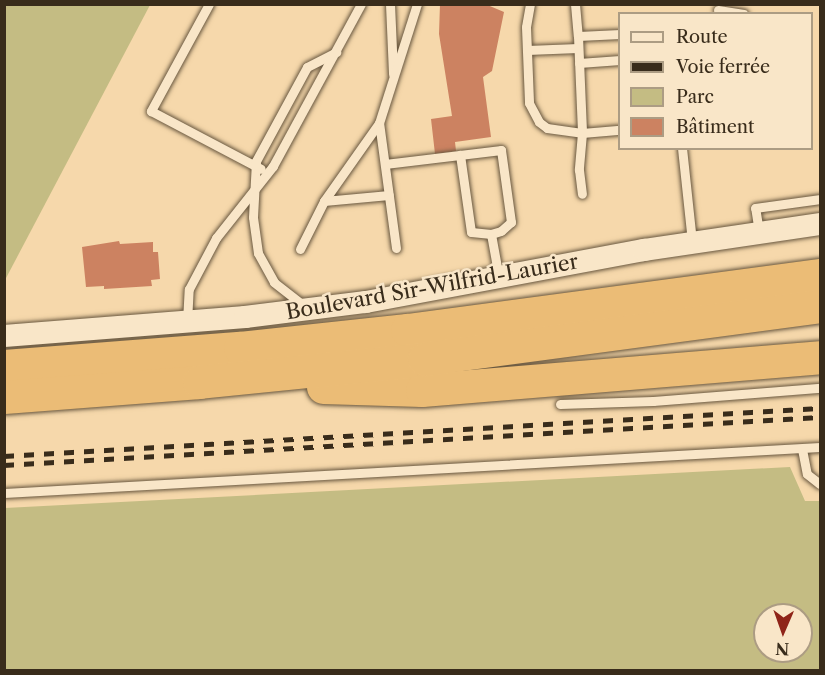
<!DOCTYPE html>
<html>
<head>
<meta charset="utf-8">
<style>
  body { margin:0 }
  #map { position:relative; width:825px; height:675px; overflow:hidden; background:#f6d8ab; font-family:"Libre Caslon Text",serif }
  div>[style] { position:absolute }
  .green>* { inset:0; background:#c4bc83 }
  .building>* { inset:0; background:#cc8261 }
  .roads { filter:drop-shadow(0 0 2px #68573f) drop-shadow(0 0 2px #68573f) }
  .service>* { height:9px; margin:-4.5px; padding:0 4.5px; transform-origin:4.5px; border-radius:4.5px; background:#f9e6c8 }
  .tertiary>* { height:22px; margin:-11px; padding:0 11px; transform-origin:11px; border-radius:11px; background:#f9e6c8 }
  .motorway>* { height:33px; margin:-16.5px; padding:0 16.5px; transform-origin:16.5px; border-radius:16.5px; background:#ebbc76 }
  .rail>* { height:4.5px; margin-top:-2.25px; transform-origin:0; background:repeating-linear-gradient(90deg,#392c1b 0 10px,transparent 0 20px) }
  span { translate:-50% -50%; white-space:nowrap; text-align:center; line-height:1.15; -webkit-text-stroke:5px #f9e6c8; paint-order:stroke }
  .street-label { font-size:21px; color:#392c1b }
  .frame { position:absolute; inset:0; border:6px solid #392c1b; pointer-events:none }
  .legend { position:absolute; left:618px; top:12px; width:195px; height:138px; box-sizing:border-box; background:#f9e6c8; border:2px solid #ac9c83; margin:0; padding:8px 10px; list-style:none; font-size:18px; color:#392c1b }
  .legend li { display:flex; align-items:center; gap:12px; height:30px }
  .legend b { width:30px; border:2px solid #ac9c83 }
  .north { position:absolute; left:753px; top:603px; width:60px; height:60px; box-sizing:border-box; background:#f9e6c8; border:2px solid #ac9c83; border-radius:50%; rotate:182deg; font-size:16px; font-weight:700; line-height:24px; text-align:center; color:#392c1b }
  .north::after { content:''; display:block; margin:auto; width:21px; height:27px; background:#8f2418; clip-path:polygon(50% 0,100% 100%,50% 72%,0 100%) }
</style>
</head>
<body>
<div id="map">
  <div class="green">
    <div style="clip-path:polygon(5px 4px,150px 5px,5px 280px,4px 5px)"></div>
    <div style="clip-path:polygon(evenodd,790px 467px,805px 501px,820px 501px,820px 670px,5px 670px,5px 508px,790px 467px,765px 615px,801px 615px,801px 651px,765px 651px,765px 615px)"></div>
  </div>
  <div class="building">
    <div style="clip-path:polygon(440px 4px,485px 4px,504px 12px,492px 71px,483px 77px,491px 137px,455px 142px,456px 151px,435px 154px,431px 119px,452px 116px,439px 34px)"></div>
    <div style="clip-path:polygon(119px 241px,120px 244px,153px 242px,153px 252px,158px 252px,160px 279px,151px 280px,152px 286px,104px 289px,104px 286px,86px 287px,82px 247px)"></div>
  </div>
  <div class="roads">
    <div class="service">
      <div style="left:209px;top:4px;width:122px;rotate:118.5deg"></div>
      <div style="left:151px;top:111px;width:124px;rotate:27.8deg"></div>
      <div style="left:390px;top:4px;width:70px;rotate:87.5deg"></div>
      <div style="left:530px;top:4px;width:23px;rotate:100deg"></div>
      <div style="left:526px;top:27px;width:76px;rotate:87.7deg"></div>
      <div style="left:529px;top:103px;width:21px;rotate:62deg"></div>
      <div style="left:539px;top:122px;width:10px;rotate:37deg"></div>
      <div style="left:547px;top:128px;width:35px;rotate:8deg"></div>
      <div style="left:582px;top:133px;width:37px;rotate:95deg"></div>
      <div style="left:579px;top:170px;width:24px;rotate:83deg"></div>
      <div style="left:575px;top:4px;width:32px;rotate:85deg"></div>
      <div style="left:718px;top:10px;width:26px;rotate:9deg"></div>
      <div style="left:620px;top:34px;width:42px;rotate:177.3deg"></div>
      <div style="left:578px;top:36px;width:97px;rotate:87.6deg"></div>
      <div style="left:582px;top:133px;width:38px;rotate:-5deg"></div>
      <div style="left:527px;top:50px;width:51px;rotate:-2.2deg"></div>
      <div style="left:579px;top:63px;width:41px;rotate:-4.2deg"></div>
      <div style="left:379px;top:123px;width:95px;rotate:125.2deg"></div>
      <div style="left:324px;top:201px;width:65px;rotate:-5.3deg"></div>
      <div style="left:682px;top:148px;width:95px;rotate:83.9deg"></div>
      <div style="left:385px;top:164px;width:117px;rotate:-6.9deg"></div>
      <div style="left:501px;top:150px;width:73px;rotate:82.1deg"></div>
      <div style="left:511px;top:222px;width:13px;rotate:138deg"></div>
      <div style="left:501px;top:231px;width:10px;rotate:163deg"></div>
      <div style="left:491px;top:234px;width:20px;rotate:-174deg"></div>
      <div style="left:471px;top:232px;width:78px;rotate:-98.1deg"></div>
      <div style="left:759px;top:232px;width:24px;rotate:-99deg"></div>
      <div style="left:755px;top:208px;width:66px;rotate:-7.9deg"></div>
      <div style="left:491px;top:234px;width:45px;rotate:79.7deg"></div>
      <div style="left:396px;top:248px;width:126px;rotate:-97.7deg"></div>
      <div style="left:379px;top:123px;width:125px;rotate:-72.3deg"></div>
      <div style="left:300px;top:249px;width:54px;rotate:-63.4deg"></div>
      <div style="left:303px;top:305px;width:37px;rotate:-142deg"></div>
      <div style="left:274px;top:282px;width:33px;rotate:-119deg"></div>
      <div style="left:258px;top:253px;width:36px;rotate:-98deg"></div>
      <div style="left:253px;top:217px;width:56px;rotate:-86.9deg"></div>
      <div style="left:256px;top:161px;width:107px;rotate:-61.5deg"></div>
      <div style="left:307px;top:67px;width:33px;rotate:-27deg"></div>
      <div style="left:187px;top:322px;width:33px;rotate:-87deg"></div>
      <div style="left:189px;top:289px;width:58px;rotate:-62.1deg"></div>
      <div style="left:216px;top:238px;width:92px;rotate:-51.6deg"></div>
      <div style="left:273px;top:166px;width:184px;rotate:-61.5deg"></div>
      <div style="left:560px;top:404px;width:93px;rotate:-1.8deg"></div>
      <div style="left:653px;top:401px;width:168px;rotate:-4.5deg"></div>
      <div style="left:802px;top:449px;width:25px;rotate:79deg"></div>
      <div style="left:807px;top:474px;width:16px;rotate:38deg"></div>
      <div style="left:4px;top:493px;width:817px;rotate:-3.23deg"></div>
    </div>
    <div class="tertiary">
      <div style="left:4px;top:336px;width:242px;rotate:-4.5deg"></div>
      <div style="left:245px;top:317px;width:122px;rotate:-7.1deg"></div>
      <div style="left:366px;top:302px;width:283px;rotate:-10.6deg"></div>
      <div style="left:644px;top:250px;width:178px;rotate:-8.4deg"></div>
    </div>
    <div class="motorway">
      <div style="left:4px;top:366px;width:237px;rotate:-4.4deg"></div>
      <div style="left:240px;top:348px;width:168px;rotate:-6.2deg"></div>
      <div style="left:407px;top:330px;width:417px;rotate:-7.6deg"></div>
      <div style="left:323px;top:387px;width:99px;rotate:1.7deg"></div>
      <div style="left:422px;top:390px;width:399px;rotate:-4.7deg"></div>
      <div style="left:4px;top:397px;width:196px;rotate:-4.4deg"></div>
      <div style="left:199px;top:382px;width:226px;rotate:-5.8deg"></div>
      <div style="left:424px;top:359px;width:400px;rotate:-7.6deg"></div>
    </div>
  </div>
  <div class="rail">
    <div style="left:4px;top:456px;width:817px;rotate:-3.37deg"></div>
    <div style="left:4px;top:465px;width:817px;rotate:-3.37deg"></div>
  </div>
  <div class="street-label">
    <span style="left:432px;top:287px;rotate:-10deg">Boulevard Sir-Wilfrid-Laurier</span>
  </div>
  <div class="frame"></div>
  <ul class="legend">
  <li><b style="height:8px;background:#f9e6c8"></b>Route</li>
  <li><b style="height:8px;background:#392c1b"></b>Voie ferrée</li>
  <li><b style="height:16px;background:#c4bc83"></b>Parc</li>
  <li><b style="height:16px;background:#cc8261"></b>Bâtiment</li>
  </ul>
  <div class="north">N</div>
</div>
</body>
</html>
